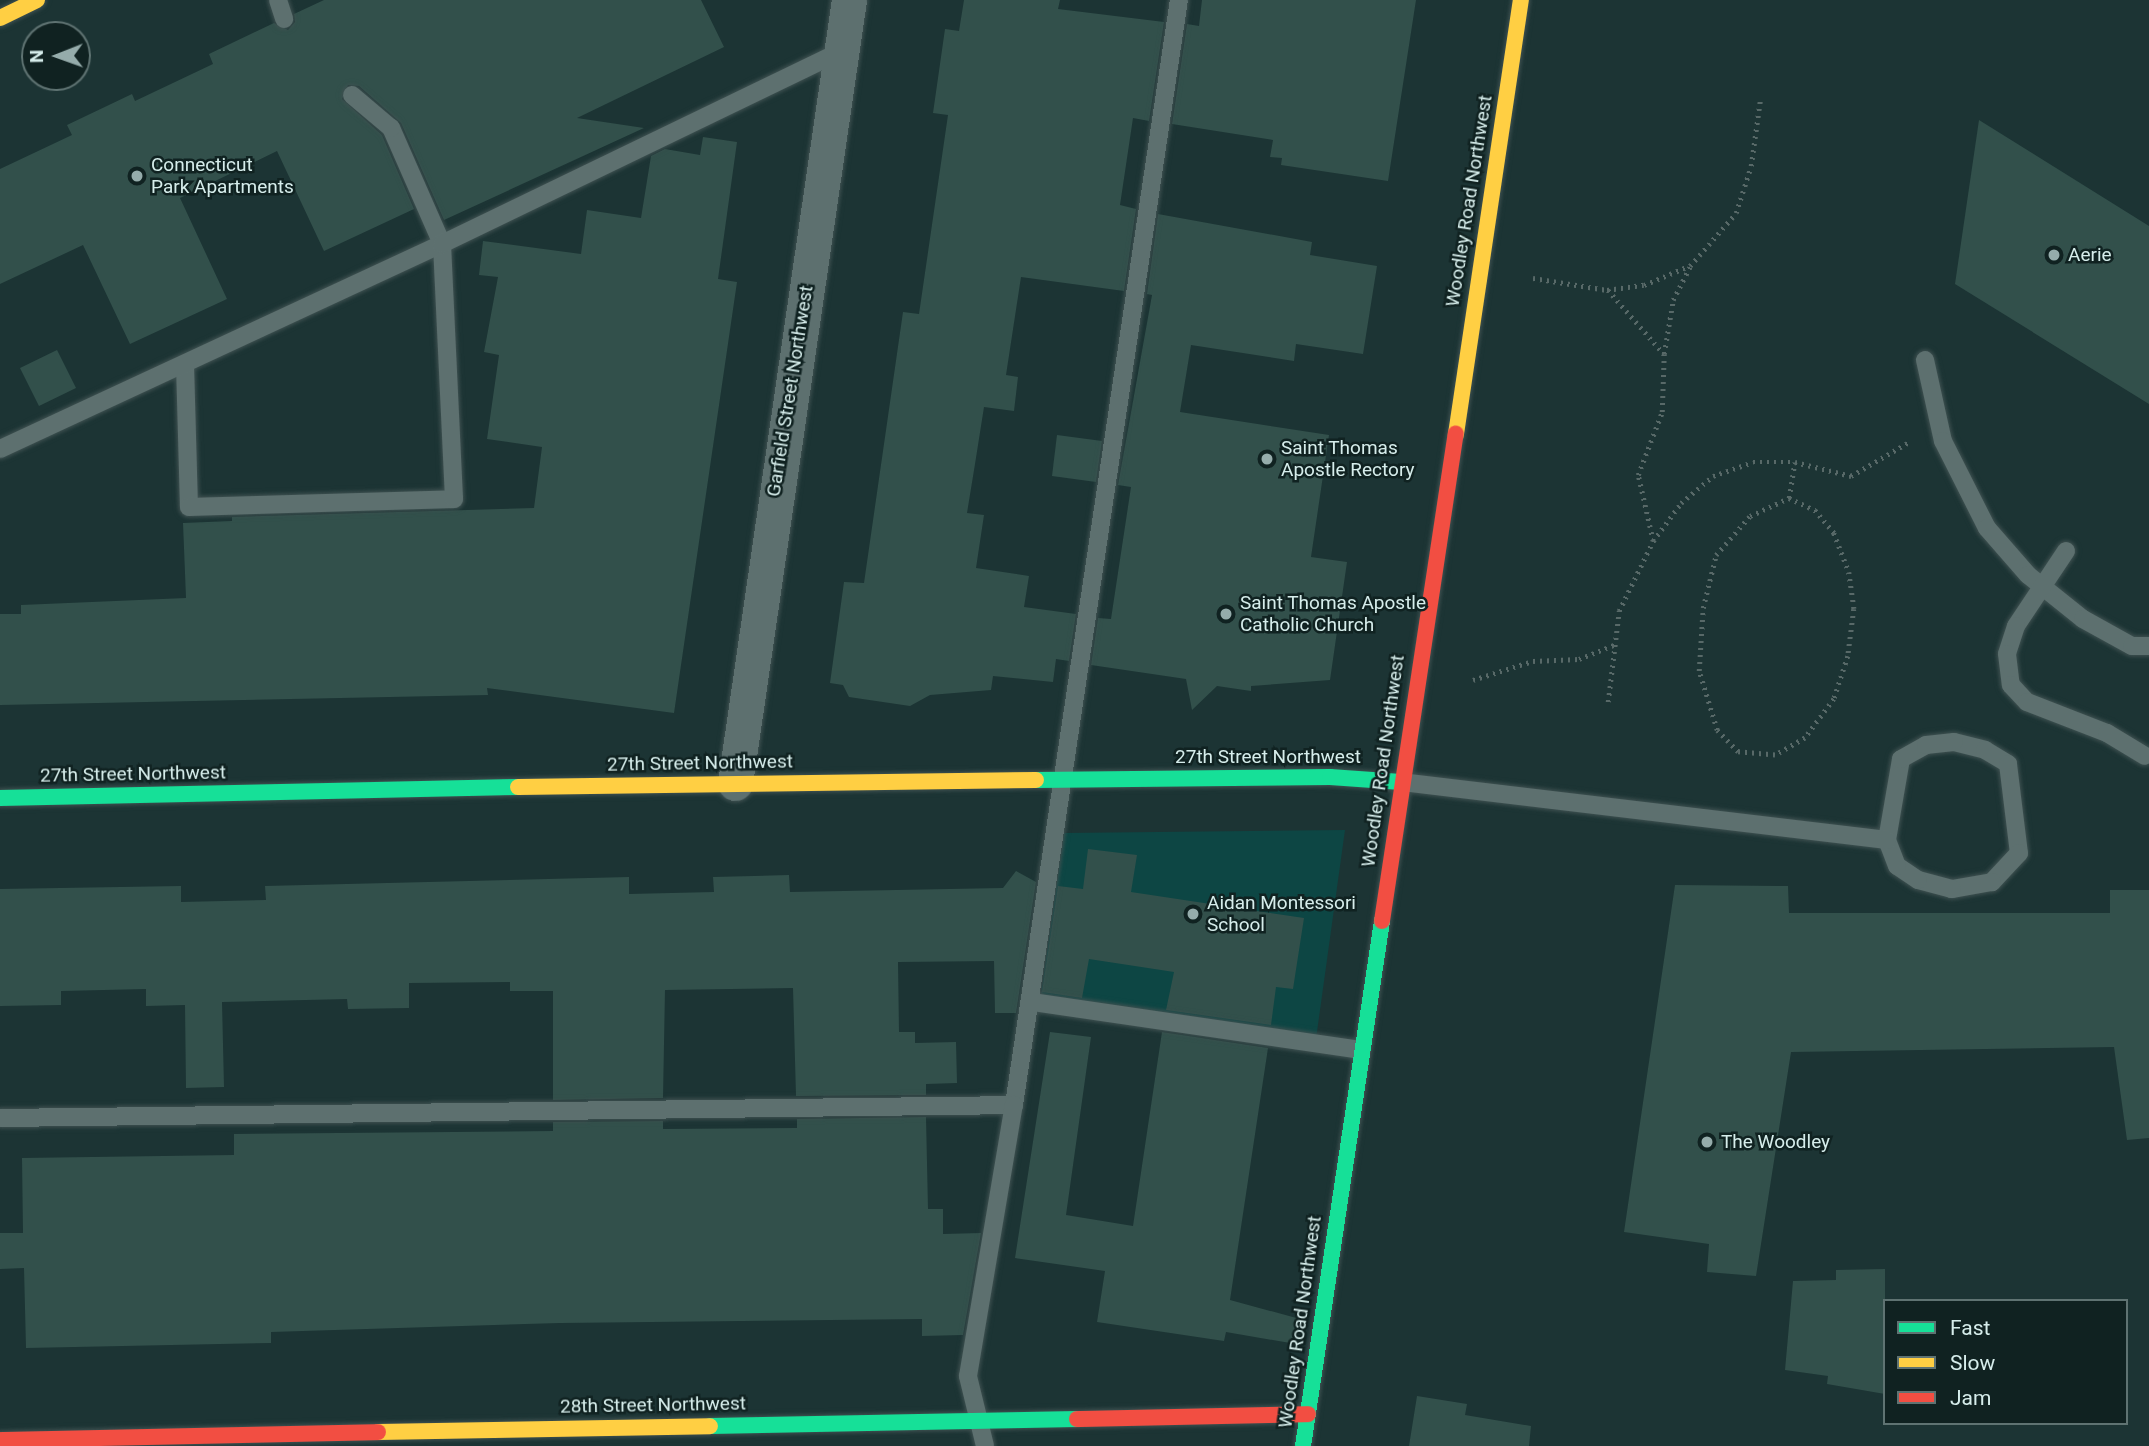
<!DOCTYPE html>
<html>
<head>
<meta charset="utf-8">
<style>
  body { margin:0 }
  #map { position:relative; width:2149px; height:1446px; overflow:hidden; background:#1c3434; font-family:Roboto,sans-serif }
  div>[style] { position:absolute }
  .built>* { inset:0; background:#0d4644 }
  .building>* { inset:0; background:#32504b }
  .path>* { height:4.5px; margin-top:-2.25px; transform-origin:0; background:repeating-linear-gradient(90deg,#586968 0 2px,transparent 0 7px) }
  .roads { filter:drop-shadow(0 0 2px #3f5151) drop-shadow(0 0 2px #3f5151) }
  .lane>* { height:18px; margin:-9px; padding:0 9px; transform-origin:9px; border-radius:9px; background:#5d706f }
  .street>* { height:35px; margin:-17.5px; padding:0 17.5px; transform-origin:17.5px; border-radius:17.5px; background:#5d706f }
  .fast>* { height:16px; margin:-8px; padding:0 8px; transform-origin:8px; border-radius:8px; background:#16e098 }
  .slow>* { height:16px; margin:-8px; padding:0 8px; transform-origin:8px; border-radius:8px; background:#ffcf43 }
  .jam>* { height:16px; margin:-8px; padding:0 8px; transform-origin:8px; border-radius:8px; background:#f24e42 }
  .dots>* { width:19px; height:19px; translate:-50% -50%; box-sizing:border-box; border:4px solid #102221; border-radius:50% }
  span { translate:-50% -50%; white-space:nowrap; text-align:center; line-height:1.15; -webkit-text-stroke:5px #102221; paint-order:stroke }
  .poi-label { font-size:19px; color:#d6edeb }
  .left { translate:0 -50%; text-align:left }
  .street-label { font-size:19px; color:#d6edeb }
  .legend { position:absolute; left:1883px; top:1299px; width:245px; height:126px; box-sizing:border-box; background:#102221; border:2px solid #5f7372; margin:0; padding:9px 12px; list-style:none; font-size:21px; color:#d6edeb }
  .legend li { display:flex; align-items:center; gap:14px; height:35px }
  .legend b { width:35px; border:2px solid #5f7372 }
  .north { position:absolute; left:21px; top:21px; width:70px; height:70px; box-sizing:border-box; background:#102221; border:2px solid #5f7372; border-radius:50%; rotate:269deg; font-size:19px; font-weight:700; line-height:28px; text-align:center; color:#d6edeb }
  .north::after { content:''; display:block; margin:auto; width:24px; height:32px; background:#95acab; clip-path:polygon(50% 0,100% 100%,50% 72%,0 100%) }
</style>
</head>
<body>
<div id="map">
  <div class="built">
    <div style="clip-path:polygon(1345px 830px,1316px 1039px,1041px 995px,1064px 833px)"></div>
  </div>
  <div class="building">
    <div style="clip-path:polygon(324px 0,701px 0,724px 47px,577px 118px,644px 128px,444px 220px,401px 123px,359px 86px,348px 85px,342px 99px,382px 135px,414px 209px,324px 251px,277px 151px,180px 198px,227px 299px,130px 344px,83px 245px,0 284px,0 169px,72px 135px,67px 125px,132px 94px,135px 101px,213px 64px,209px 54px,274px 23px,288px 30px,295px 22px,294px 14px)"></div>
    <div style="clip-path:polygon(964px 0,1060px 0,1058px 9px,1164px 22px,1149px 121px,1133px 118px,1120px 205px,1136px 209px,1124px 291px,1021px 277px,1006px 375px,1018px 377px,1014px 411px,984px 407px,975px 464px,967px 513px,984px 515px,976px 568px,1029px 576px,1024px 607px,1076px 614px,1069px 661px,1056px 659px,1053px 682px,993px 676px,991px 690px,930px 695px,910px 706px,849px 697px,843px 685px,830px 683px,844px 582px,864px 583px,903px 312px,919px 314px,948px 115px,933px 113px,945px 29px,959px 31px)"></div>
    <div style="clip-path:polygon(1202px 0,1416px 0,1388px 181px,1281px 165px,1282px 158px,1270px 157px,1273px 140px,1172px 124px,1187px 24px,1199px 26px)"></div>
    <div style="clip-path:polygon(1979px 120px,2149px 226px,2149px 404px,1955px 284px)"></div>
    <div style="clip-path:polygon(703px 137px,737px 142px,718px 279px,737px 282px,674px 713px,487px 688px,488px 695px,0 705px,0 614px,21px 614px,21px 605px,186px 598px,183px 523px,232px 521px,232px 517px,534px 508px,542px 447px,487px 439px,499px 355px,484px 352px,498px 277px,479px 275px,483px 241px,581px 254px,587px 210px,641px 218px,651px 156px,665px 149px,700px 155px)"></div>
    <div style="clip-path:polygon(1158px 214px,1312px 242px,1310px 255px,1377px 266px,1363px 354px,1296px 344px,1294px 361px,1191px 345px,1180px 412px,1329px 435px,1311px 557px,1347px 562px,1330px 680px,1251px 686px,1251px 691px,1217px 686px,1192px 710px,1186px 679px,1091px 665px,1098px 618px,1111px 619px,1131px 487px,1118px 485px,1152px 295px,1147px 294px)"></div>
    <div style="clip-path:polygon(57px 350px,76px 388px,39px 406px,20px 368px)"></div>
    <div style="clip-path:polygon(1057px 435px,1102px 441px,1096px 482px,1052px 476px)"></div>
    <div style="clip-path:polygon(1088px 849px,1137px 855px,1131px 892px,1304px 918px,1293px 989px,1276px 987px,1271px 1025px,1166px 1010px,1174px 972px,1089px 959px,1082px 998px,1042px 992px,1058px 886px,1083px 889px)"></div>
    <div style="clip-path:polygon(1016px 871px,1036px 882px,1016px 1013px,995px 1013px,994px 961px,898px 962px,899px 1032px,915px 1032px,915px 1043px,956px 1042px,957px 1083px,926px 1084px,926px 1095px,796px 1096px,793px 988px,665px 990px,663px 1098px,553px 1100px,553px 991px,510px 991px,510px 982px,409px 983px,409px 1008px,348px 1009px,347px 999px,222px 1002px,224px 1087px,186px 1088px,185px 1005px,146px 1006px,146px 989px,61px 991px,61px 1005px,0 1006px,0 889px,181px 886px,181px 902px,266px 900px,265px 886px,629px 877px,629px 894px,714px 892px,713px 877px,789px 875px,790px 892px,1003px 888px)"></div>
    <div style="clip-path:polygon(1675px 885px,1788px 886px,1789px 913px,2110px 913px,2110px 890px,2149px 890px,2149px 1138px,2127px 1140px,2114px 1047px,1791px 1052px,1756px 1276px,1707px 1272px,1709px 1244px,1624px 1232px)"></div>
    <div style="clip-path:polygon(1050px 1032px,1091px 1037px,1066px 1215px,1133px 1226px,1162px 1032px,1268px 1048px,1230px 1300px,1300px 1319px,1296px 1344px,1226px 1332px,1224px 1341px,1097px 1322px,1105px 1271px,1015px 1258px)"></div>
    <div style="clip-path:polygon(926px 1117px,928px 1209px,943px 1209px,943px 1234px,981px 1233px,963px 1335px,922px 1336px,922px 1319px,560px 1323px,271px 1332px,271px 1343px,26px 1348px,24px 1268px,0 1269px,0 1233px,23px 1233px,22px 1158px,234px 1155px,234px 1134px,553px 1131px,553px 1122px,663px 1121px,663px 1129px,797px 1128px,797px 1119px)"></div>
    <div style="clip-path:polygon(1885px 1269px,1885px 1394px,1827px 1384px,1828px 1376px,1785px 1370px,1793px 1281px,1836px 1280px,1836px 1270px)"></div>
    <div style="clip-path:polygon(1417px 1396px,1467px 1404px,1465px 1415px,1531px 1426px,1529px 1446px,1409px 1446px)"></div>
  </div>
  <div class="path">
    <div style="left:1533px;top:278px;width:75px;rotate:9.2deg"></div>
    <div style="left:1607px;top:290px;width:37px;rotate:-8deg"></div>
    <div style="left:1644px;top:285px;width:49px;rotate:-22.9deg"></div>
    <div style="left:1608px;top:290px;width:85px;rotate:48.8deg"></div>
    <div style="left:1789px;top:498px;width:29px;rotate:25deg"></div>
    <div style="left:1815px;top:510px;width:30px;rotate:50deg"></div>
    <div style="left:1834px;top:533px;width:42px;rotate:69deg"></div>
    <div style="left:1849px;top:572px;width:37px;rotate:82deg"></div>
    <div style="left:1854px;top:609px;width:47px;rotate:97.3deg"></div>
    <div style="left:1848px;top:656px;width:45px;rotate:108deg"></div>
    <div style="left:1834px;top:699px;width:49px;rotate:126.6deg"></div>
    <div style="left:1805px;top:738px;width:34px;rotate:150deg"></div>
    <div style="left:1775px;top:755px;width:37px;rotate:-175deg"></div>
    <div style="left:1738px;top:752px;width:30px;rotate:-134deg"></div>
    <div style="left:1717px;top:730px;width:62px;rotate:-107deg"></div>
    <div style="left:1699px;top:671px;width:63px;rotate:-86.4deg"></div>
    <div style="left:1703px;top:608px;width:55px;rotate:-76.2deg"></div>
    <div style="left:1716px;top:555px;width:52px;rotate:-48.9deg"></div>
    <div style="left:1750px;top:516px;width:43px;rotate:-24.8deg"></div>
    <div style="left:1789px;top:498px;width:36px;rotate:-81deg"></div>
    <div style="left:1653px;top:541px;width:68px;rotate:-102.8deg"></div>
    <div style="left:1638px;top:475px;width:67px;rotate:-69.1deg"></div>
    <div style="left:1662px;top:412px;width:58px;rotate:-88deg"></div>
    <div style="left:1664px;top:354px;width:55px;rotate:-80.5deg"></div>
    <div style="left:1673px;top:300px;width:38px;rotate:-63deg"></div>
    <div style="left:1690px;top:266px;width:70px;rotate:-49deg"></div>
    <div style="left:1736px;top:213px;width:49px;rotate:-72.3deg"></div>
    <div style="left:1751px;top:166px;width:66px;rotate:-82.1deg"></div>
    <div style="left:1473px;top:680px;width:63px;rotate:-17.6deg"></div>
    <div style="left:1533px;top:661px;width:46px;rotate:-2.5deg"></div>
    <div style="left:1579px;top:659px;width:38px;rotate:-22deg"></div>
    <div style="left:1608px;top:702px;width:92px;rotate:-83.1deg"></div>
    <div style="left:1619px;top:611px;width:78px;rotate:-64.1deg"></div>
    <div style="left:1653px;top:541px;width:47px;rotate:-53.6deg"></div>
    <div style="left:1681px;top:503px;width:42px;rotate:-40.2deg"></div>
    <div style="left:1713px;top:476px;width:42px;rotate:-19.3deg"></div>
    <div style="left:1753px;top:462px;width:42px"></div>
    <div style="left:1795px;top:462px;width:58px;rotate:14deg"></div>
    <div style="left:1851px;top:476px;width:69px;rotate:-30.3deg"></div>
  </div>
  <div class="roads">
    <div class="lane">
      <div style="left:278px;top:0;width:20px;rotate:72deg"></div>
      <div style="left:1925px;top:360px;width:83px;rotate:77.5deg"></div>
      <div style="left:1943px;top:441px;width:97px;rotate:63.2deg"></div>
      <div style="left:1987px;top:528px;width:62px;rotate:48.9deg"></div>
      <div style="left:2028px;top:575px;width:70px;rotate:38.7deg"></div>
      <div style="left:2083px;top:619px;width:56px;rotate:28.9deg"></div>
      <div style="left:2132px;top:646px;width:17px"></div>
      <div style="left:185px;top:364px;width:143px;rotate:88.4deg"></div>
      <div style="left:189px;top:507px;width:265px;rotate:-1.7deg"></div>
      <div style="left:454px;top:499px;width:255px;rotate:-92.7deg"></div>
      <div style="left:442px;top:244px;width:127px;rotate:-113.7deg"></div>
      <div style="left:391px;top:128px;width:51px;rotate:-139.8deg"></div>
      <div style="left:0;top:449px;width:487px;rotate:-24.9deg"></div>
      <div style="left:442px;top:244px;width:443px;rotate:-25.8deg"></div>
      <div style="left:2066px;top:551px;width:90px;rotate:123.7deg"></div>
      <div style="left:2016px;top:626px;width:29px;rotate:108deg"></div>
      <div style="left:2007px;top:654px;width:31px;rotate:83deg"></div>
      <div style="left:2011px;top:685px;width:23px;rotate:47deg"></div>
      <div style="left:2027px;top:702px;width:86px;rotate:21.2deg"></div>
      <div style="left:2107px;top:733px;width:44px;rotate:31.2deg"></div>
      <div style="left:1954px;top:742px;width:32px;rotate:14deg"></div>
      <div style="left:1985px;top:750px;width:27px;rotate:31deg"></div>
      <div style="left:2008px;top:764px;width:90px;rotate:83deg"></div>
      <div style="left:2019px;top:853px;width:40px;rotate:133deg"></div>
      <div style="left:1992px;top:882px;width:41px;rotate:170.1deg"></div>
      <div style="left:1952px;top:889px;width:35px;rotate:-165deg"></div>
      <div style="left:1918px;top:880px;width:25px;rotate:-146deg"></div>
      <div style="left:1897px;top:866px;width:28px;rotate:-111deg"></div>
      <div style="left:1887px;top:840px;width:82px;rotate:-80.2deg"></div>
      <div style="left:1901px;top:759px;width:29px;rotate:-29deg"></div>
      <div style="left:1926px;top:745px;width:28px;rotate:-6deg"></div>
      <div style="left:1401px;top:782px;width:489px;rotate:6.8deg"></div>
      <div style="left:1032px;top:1002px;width:333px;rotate:8.3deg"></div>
      <div style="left:0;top:1118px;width:1014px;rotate:-0.73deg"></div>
      <div style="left:1014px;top:1105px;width:1117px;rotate:-81.51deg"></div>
      <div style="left:985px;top:1446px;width:72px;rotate:-103.7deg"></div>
      <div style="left:968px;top:1376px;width:275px;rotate:-80.4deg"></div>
    </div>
    <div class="street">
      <div style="left:735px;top:783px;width:791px;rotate:-81.72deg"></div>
    </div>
    <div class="fast">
      <div style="left:1036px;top:780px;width:294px;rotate:-0.6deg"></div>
      <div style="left:1330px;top:777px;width:71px;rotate:4deg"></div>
      <div style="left:0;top:798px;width:518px;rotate:-1.22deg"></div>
      <div style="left:710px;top:1426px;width:367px;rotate:-1.1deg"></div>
      <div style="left:1303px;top:1446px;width:531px;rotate:-81.44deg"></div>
    </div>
    <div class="slow">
      <div style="left:0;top:18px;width:41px;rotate:-25.9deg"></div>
      <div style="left:1456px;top:434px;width:439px;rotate:-81.5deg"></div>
      <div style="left:518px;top:787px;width:518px;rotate:-0.77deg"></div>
      <div style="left:378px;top:1432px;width:332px;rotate:-1deg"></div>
    </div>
    <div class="jam">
      <div style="left:1382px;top:921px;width:493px;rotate:-81.4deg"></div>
      <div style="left:1077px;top:1419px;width:231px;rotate:-1.2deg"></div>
      <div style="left:0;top:1440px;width:378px;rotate:-1.2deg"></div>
    </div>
  </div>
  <div class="dots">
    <div style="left:137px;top:176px;background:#95acab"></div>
    <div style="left:2054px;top:255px;background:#95acab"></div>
    <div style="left:1267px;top:459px;background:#95acab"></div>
    <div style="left:1226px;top:614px;background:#95acab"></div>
    <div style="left:1193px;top:914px;background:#95acab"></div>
    <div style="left:1707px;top:1142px;background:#95acab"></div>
  </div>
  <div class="poi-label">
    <span class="left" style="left:151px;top:176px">Connecticut<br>Park Apartments</span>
    <span class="left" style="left:2068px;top:255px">Aerie</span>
    <span class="left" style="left:1281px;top:459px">Saint Thomas<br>Apostle Rectory</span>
    <span class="left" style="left:1240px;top:614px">Saint Thomas Apostle<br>Catholic Church</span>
    <span class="left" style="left:1207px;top:914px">Aidan Montessori<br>School</span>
    <span class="left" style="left:1721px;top:1142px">The Woodley</span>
  </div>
  <div class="street-label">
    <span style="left:1469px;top:201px;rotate:-81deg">Woodley Road Northwest</span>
    <span style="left:790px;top:391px;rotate:-81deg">Garfield Street Northwest</span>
    <span style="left:1268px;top:757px">27th Street Northwest</span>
    <span style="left:1383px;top:761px;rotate:-82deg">Woodley Road Northwest</span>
    <span style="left:700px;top:763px;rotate:-1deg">27th Street Northwest</span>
    <span style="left:133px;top:774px;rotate:-1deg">27th Street Northwest</span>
    <span style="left:1300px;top:1322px;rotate:-82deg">Woodley Road Northwest</span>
    <span style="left:653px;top:1405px;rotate:-1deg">28th Street Northwest</span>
  </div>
  <ul class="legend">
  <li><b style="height:9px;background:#16e098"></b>Fast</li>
  <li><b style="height:9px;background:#ffcf43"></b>Slow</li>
  <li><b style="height:9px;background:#f24e42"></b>Jam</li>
  </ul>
  <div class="north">N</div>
</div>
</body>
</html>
